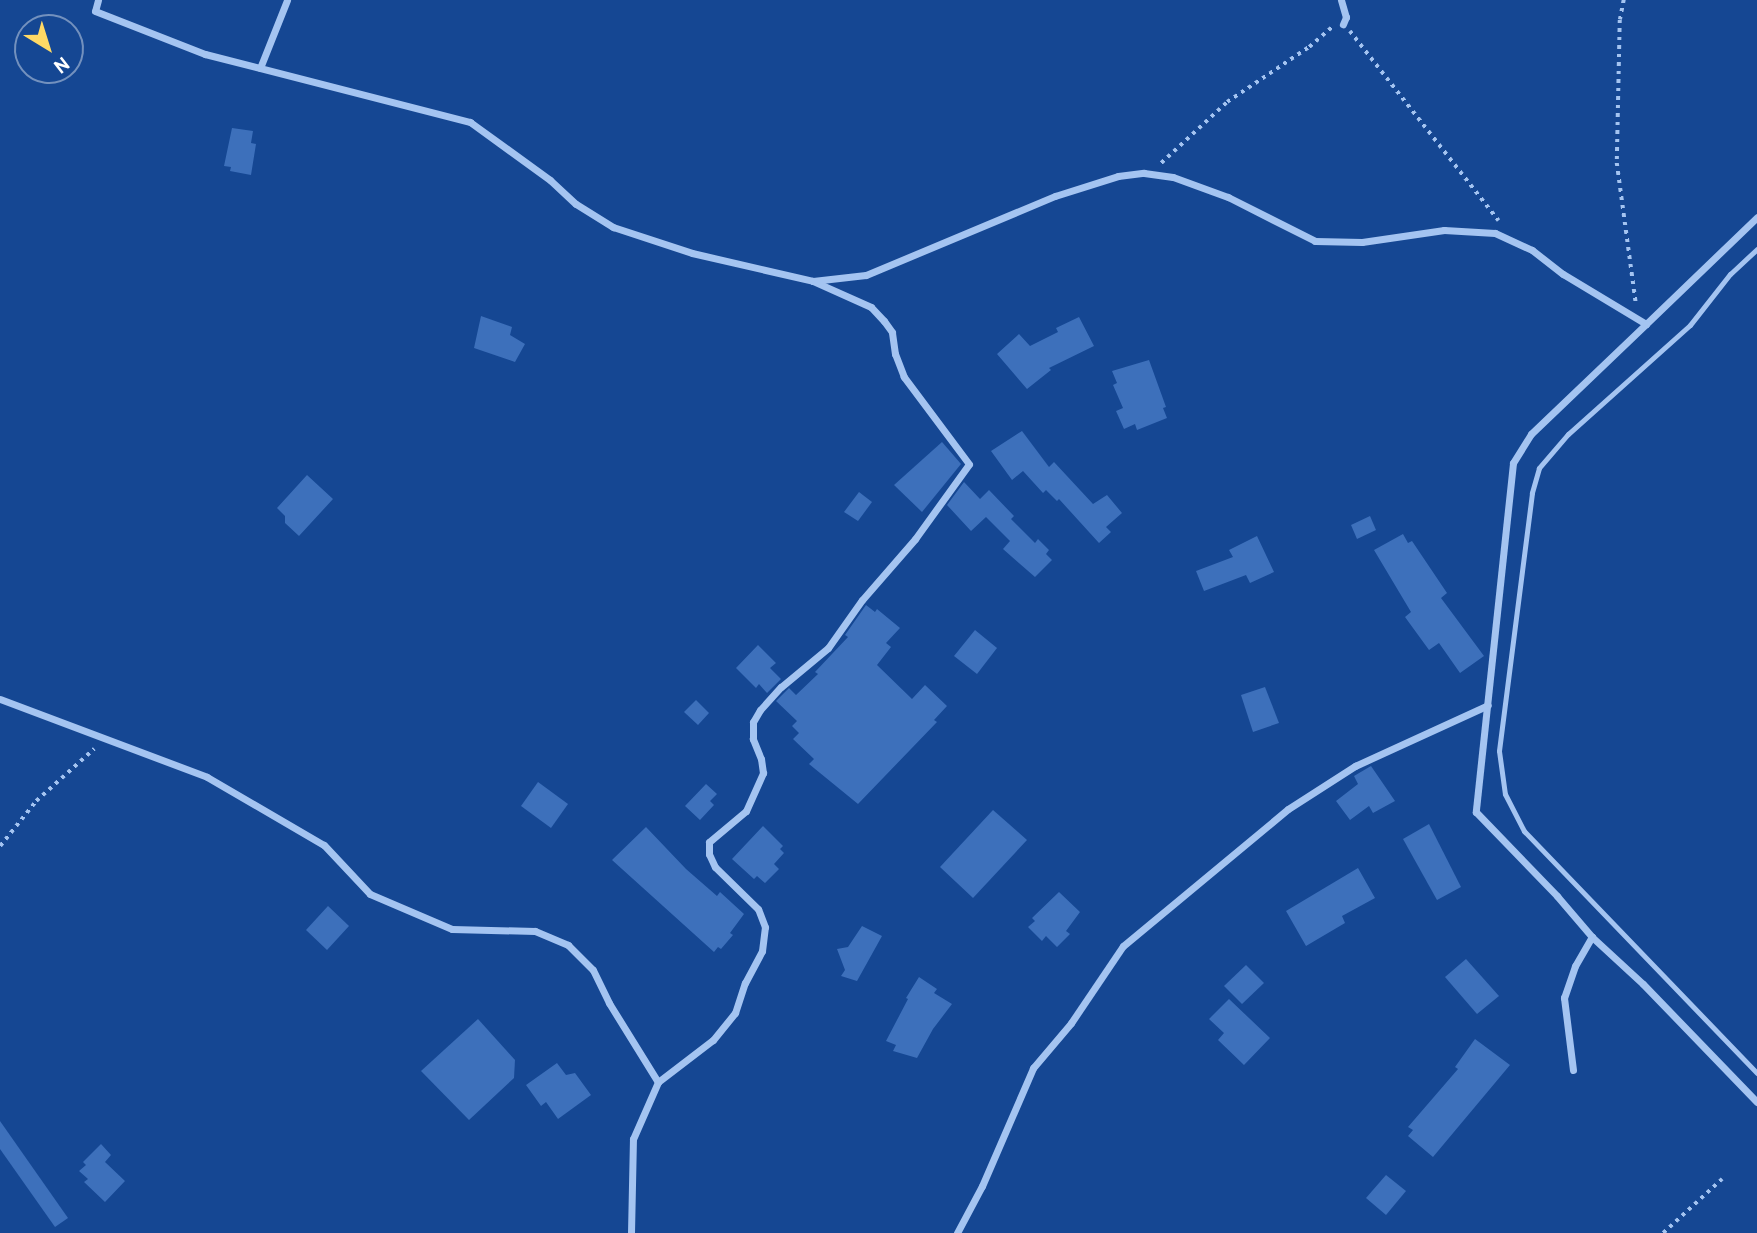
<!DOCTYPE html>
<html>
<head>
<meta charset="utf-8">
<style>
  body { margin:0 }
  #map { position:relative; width:1757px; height:1233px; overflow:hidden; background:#154793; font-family:Overpass,sans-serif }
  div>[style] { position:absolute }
  .building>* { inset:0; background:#3d70bb }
  .path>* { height:3.5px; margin-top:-1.75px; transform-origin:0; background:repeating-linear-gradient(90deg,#a4c4f1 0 3.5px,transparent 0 8.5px) }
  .service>* { height:5px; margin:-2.5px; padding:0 2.5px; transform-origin:2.5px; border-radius:2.5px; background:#a4c4f1 }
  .minor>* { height:7px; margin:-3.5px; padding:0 3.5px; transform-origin:3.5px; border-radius:3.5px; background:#a4c4f1 }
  span { translate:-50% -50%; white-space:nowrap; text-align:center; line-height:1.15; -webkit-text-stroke:7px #154793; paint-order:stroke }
  .north { position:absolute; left:14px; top:14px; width:70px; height:70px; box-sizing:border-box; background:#154793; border:2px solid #7391be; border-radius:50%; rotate:142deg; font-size:19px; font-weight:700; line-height:28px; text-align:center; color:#fff }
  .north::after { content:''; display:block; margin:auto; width:24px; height:32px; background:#ffd965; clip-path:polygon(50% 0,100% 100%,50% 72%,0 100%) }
</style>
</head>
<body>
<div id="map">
  <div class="building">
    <div style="clip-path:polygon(232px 128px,253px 131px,251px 143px,256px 144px,251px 175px,230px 171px,231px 167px,224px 166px)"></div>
    <div style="clip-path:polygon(481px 316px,512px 327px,510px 335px,525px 344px,515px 362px,474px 348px)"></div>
    <div style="clip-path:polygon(1079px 317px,1094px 346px,1049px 368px,1051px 370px,1027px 389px,997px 354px,1019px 334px,1030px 346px,1058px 332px,1056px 328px)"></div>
    <div style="clip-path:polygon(1149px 360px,1166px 407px,1163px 408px,1167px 418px,1137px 430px,1135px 424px,1124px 429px,1116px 411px,1123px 408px,1113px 385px,1117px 383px,1112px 371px)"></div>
    <div style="clip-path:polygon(1022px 431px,1049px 467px,1054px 462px,1093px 504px,1107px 495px,1122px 513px,1106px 527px,1111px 532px,1099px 543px,1059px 499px,1057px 501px,1046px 490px,1043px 493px,1023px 471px,1012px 480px,991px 451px)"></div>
    <div style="clip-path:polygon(942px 442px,961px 464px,922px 512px,894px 485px)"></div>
    <div style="clip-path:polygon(307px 475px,333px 499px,299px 536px,285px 523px,285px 516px,277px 508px)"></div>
    <div style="clip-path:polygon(964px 482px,980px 499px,989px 490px,1014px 516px,1011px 519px,1035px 543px,1038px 539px,1049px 550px,1046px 554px,1052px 560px,1035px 577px,1003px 549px,1010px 541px,986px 517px,971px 531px,947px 505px)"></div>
    <div style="clip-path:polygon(859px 492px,872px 502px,858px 521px,844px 512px)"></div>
    <div style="clip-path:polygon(1370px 516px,1376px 530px,1357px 539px,1351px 525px)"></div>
    <div style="clip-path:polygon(1403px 534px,1408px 543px,1412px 541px,1447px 593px,1441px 598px,1484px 656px,1460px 673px,1439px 643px,1429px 650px,1405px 617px,1411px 612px,1374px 550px)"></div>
    <div style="clip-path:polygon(1257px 536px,1274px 572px,1250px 583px,1246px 575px,1204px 591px,1196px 571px,1233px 557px,1229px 550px)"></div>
    <div style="clip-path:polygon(866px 605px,875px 612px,877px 609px,900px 628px,886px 643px,891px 647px,877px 665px,912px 699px,925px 685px,947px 706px,934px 720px,937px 722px,858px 804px,809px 764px,814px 759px,793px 739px,799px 733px,792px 726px,797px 721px,776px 701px,789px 688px,796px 695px,818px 674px,815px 672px,848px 637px,845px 635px)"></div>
    <div style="clip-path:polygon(975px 630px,997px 648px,977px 674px,954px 656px)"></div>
    <div style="clip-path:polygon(758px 645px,776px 663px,770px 668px,781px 679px,767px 693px,759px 684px,756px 688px,736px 668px)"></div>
    <div style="clip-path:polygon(1265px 687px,1279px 723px,1253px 732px,1241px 695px)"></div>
    <div style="clip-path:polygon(696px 700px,709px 713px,698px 725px,684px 712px)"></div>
    <div style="clip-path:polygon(1371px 766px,1395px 801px,1373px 813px,1369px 806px,1350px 820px,1336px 801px,1358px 784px,1354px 776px)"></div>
    <div style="clip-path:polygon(538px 782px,568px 804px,551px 828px,521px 806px)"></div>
    <div style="clip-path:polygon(706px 784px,717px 794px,710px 801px,714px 805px,700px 820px,685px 806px)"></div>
    <div style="clip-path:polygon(993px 810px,1027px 840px,973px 898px,940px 867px)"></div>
    <div style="clip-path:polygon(1429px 824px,1461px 887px,1437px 900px,1403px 839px)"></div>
    <div style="clip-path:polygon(763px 826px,783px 846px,780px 849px,784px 853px,774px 864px,779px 869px,765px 883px,757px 876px,754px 879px,732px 859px)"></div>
    <div style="clip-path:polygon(646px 827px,686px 869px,717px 896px,720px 892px,744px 914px,730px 933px,733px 935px,721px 949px,718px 947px,714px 952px,612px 860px)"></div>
    <div style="clip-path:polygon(1358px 868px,1375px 898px,1342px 916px,1345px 923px,1306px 946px,1286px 911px)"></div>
    <div style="clip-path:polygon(1059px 892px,1080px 912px,1066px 931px,1070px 934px,1057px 947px,1046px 936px,1042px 941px,1028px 927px,1035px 921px,1032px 918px)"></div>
    <div style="clip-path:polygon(328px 906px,349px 926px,327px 950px,306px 930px)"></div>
    <div style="clip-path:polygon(862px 926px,882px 936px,857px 981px,841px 976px,845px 970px,837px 949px,848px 947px)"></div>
    <div style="clip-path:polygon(1466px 959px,1499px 996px,1477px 1014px,1445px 977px)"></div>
    <div style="clip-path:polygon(1246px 965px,1264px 983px,1242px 1004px,1224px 986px)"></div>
    <div style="clip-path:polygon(919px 977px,937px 989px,934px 993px,952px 1004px,933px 1029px,917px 1058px,893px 1051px,896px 1045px,886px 1041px,908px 999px,906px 998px)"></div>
    <div style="clip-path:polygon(1229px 999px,1270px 1038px,1244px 1065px,1218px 1040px,1224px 1033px,1209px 1019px)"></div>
    <div style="clip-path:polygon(478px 1019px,515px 1060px,514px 1078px,469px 1120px,421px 1071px)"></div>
    <div style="clip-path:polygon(1475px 1039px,1510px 1065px,1433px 1157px,1408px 1136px,1413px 1130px,1408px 1127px,1458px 1069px,1455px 1067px)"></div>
    <div style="clip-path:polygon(557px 1063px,566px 1075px,575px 1073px,591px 1095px,558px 1119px,546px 1102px,541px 1106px,526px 1085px)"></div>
    <div style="clip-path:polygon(0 1121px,68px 1218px,55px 1227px,0 1149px)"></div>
    <div style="clip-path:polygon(101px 1144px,111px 1155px,105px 1162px,125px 1181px,105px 1202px,84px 1182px,88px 1179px,79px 1171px,86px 1165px,83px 1162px)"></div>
    <div style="clip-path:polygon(1386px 1175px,1406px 1191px,1386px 1215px,1366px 1198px)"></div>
  </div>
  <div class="path">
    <div style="left:1624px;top:0;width:20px;rotate:101deg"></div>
    <div style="left:1620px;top:20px;width:143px;rotate:91.2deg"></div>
    <div style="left:1617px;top:163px;width:142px;rotate:82.3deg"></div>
    <div style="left:1350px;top:31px;width:241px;rotate:51.9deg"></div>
    <div style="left:1161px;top:163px;width:90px;rotate:-42.7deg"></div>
    <div style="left:1227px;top:102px;width:99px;rotate:-33.9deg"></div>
    <div style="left:1309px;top:47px;width:30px;rotate:-41deg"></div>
    <div style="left:0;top:846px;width:58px;rotate:-51.3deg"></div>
    <div style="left:36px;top:801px;width:78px;rotate:-41.9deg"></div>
    <div style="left:1663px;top:1233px;width:80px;rotate:-42.5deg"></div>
  </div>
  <div class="service">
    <div style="left:1757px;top:249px;width:37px;rotate:137deg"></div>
    <div style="left:1730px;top:274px;width:65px;rotate:128.1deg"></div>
    <div style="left:1690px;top:325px;width:164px;rotate:138.2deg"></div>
    <div style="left:1568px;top:434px;width:45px;rotate:130.5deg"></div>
    <div style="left:1539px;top:468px;width:26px;rotate:106deg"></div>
    <div style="left:1532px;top:493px;width:260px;rotate:97.3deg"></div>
    <div style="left:1499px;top:751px;width:43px;rotate:82.1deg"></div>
    <div style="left:1505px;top:794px;width:42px;rotate:62.8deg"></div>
    <div style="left:1524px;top:831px;width:336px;rotate:46.1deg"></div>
  </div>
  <div class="minor">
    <div style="left:98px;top:0;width:11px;rotate:105deg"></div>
    <div style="left:95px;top:11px;width:118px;rotate:21.4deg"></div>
    <div style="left:205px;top:54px;width:274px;rotate:14.4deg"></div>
    <div style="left:470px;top:122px;width:99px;rotate:35.9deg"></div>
    <div style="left:550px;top:180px;width:35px;rotate:43deg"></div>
    <div style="left:576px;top:204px;width:44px;rotate:31.9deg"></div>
    <div style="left:613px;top:227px;width:83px;rotate:18.2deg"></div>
    <div style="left:692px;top:253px;width:124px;rotate:13deg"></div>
    <div style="left:813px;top:281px;width:53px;rotate:-6.5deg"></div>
    <div style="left:866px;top:275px;width:205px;rotate:-22.7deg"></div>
    <div style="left:1055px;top:196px;width:66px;rotate:-17.6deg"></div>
    <div style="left:1118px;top:176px;width:26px;rotate:-7deg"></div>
    <div style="left:1144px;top:173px;width:29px;rotate:8deg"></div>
    <div style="left:1173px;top:177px;width:59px;rotate:20deg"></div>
    <div style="left:1228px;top:197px;width:97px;rotate:26.8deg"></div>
    <div style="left:1315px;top:241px;width:47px;rotate:1.2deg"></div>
    <div style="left:1362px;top:242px;width:83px;rotate:-8.3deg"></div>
    <div style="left:1444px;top:230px;width:51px;rotate:3.4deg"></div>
    <div style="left:1495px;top:233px;width:41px;rotate:24.7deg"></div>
    <div style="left:1532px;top:250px;width:39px;rotate:38deg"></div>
    <div style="left:1563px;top:274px;width:97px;rotate:31.1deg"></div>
    <div style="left:1646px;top:324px;width:154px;rotate:-43.9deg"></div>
    <div style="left:1341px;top:0;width:18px;rotate:74deg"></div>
    <div style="left:1346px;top:17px;width:8px;rotate:113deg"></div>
    <div style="left:260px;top:68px;width:73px;rotate:-68.3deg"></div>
    <div style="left:1646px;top:324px;width:159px;rotate:136.3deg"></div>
    <div style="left:1531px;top:434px;width:34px;rotate:122deg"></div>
    <div style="left:1513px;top:463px;width:351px;rotate:96.1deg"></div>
    <div style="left:1476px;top:812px;width:117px;rotate:46deg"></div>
    <div style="left:1557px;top:896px;width:54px;rotate:49.5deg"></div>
    <div style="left:1592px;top:937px;width:69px;rotate:42.7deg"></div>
    <div style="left:1643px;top:984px;width:164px;rotate:46deg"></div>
    <div style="left:0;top:699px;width:221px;rotate:20.6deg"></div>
    <div style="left:207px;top:777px;width:135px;rotate:30.2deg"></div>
    <div style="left:324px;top:845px;width:67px;rotate:46.8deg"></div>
    <div style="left:370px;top:894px;width:89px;rotate:23.1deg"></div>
    <div style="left:452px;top:929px;width:83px;rotate:1.4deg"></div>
    <div style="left:535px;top:931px;width:36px;rotate:23deg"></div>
    <div style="left:568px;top:945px;width:35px;rotate:45deg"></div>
    <div style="left:593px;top:970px;width:37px;rotate:64deg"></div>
    <div style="left:609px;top:1003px;width:93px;rotate:58.2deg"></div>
    <div style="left:1573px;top:1070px;width:73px;rotate:-97.1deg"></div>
    <div style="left:1564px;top:998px;width:34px;rotate:-71deg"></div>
    <div style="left:1575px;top:966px;width:34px;rotate:-60deg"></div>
    <div style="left:631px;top:1233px;width:94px;rotate:-88.8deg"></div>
    <div style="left:633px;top:1139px;width:62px;rotate:-66.3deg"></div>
    <div style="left:658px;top:1082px;width:69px;rotate:-37.4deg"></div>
    <div style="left:713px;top:1040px;width:35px;rotate:-51deg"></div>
    <div style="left:735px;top:1013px;width:32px;rotate:-72deg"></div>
    <div style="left:745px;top:983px;width:36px;rotate:-62deg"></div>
    <div style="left:762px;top:951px;width:24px;rotate:-83deg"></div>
    <div style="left:765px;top:927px;width:19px;rotate:-111deg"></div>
    <div style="left:758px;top:909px;width:60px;rotate:-135.7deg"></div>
    <div style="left:715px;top:867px;width:14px;rotate:-115deg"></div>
    <div style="left:709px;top:854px;width:12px;rotate:-90deg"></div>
    <div style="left:709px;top:842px;width:48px;rotate:-40deg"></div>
    <div style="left:746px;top:811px;width:42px;rotate:-65.9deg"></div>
    <div style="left:763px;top:773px;width:14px;rotate:-98deg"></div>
    <div style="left:761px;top:759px;width:22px;rotate:-112deg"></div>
    <div style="left:753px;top:739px;width:17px;rotate:-90deg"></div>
    <div style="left:753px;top:722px;width:14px;rotate:-60deg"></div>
    <div style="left:760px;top:710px;width:31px;rotate:-48deg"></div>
    <div style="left:781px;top:687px;width:61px;rotate:-39.7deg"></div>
    <div style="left:828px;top:648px;width:59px;rotate:-54.7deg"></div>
    <div style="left:862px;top:600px;width:81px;rotate:-49deg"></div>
    <div style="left:915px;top:539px;width:92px;rotate:-54.2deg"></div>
    <div style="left:969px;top:464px;width:109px;rotate:-126.8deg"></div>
    <div style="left:904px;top:377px;width:25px;rotate:-111deg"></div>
    <div style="left:895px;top:354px;width:22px;rotate:-98deg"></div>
    <div style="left:892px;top:332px;width:14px;rotate:-126deg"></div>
    <div style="left:884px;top:321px;width:19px;rotate:-133deg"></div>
    <div style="left:871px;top:307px;width:64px;rotate:-155.9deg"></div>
    <div style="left:957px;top:1233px;width:53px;rotate:-62deg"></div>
    <div style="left:982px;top:1186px;width:129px;rotate:-66.6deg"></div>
    <div style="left:1033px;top:1068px;width:59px;rotate:-49.8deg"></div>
    <div style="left:1071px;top:1023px;width:93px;rotate:-56deg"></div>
    <div style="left:1123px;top:946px;width:214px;rotate:-39.7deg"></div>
    <div style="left:1288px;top:809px;width:80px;rotate:-32.7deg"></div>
    <div style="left:1355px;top:766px;width:146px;rotate:-24.6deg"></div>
  </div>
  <div class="north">N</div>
</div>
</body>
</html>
